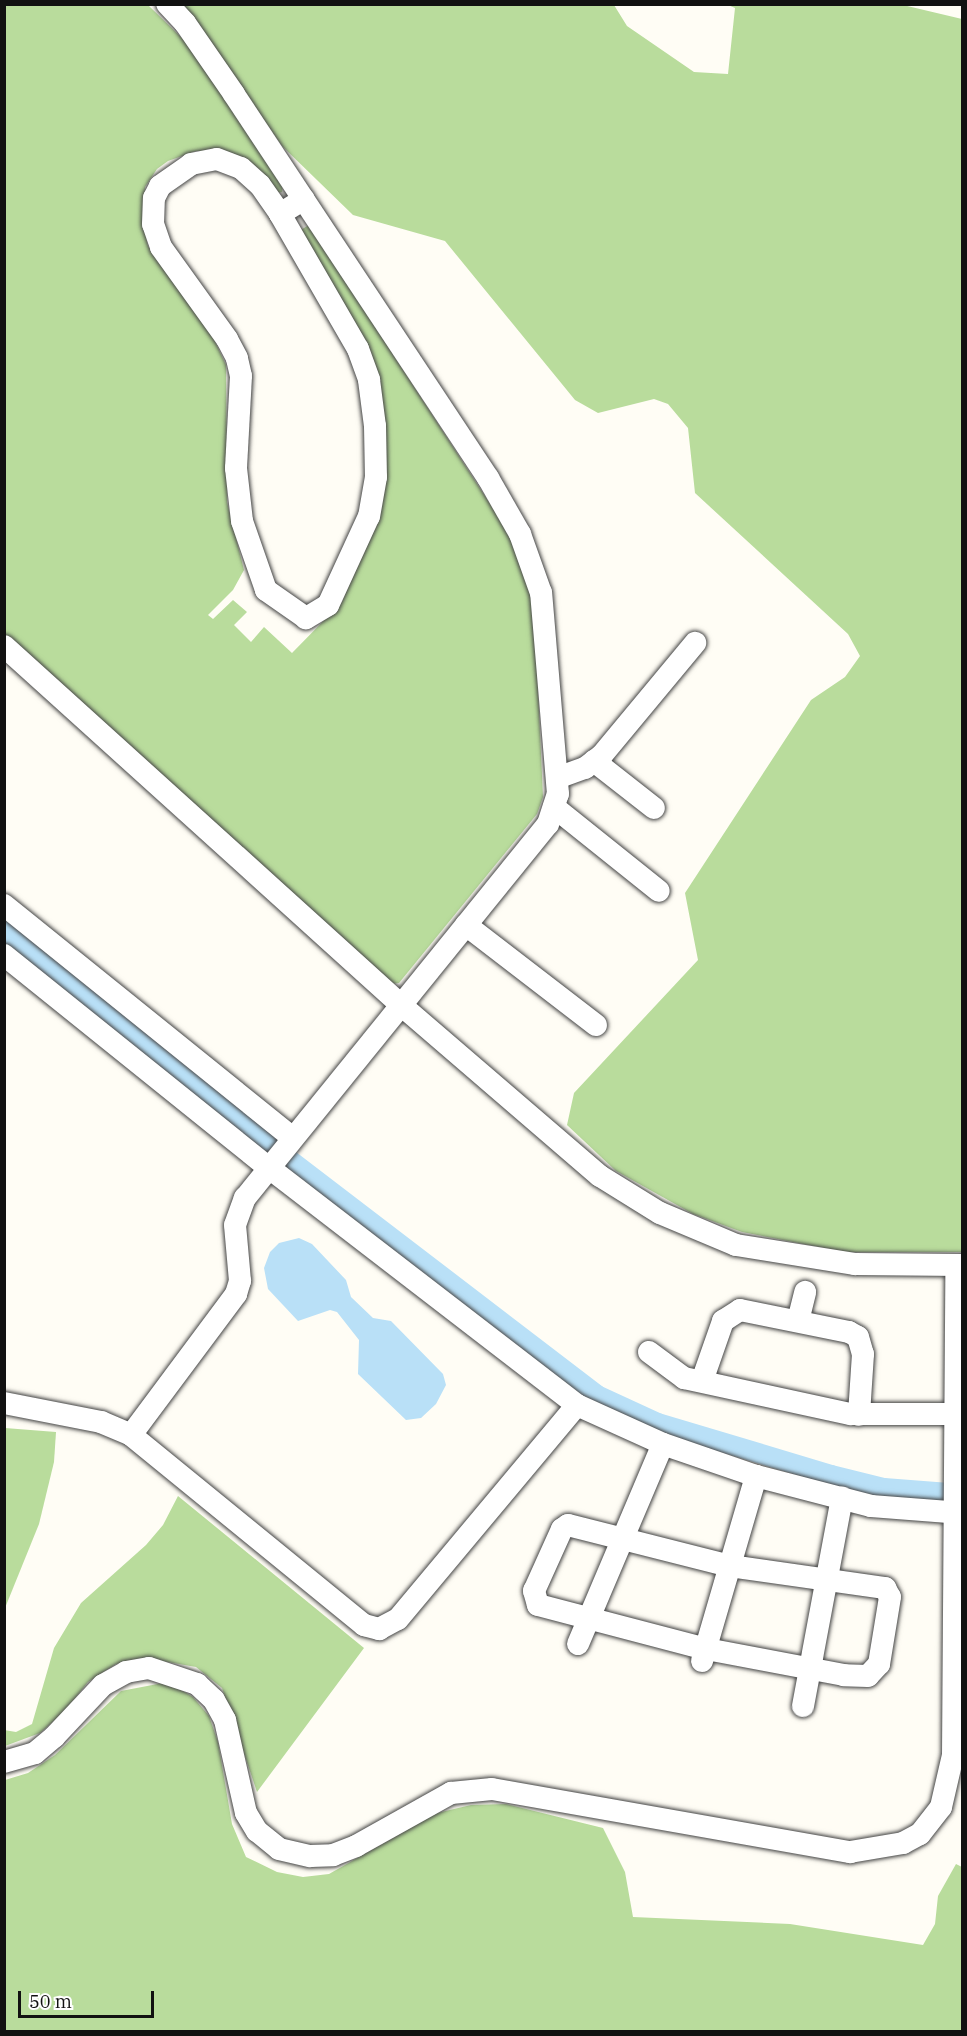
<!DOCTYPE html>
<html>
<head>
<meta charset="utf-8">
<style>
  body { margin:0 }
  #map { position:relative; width:967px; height:2036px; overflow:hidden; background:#fffdf5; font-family:"IBM Plex Serif",serif }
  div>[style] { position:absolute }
  .forest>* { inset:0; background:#b9dc9c }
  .water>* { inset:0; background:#b9e0f7 }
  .canal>* { height:20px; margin:-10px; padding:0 10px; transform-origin:10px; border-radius:10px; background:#b9e0f7 }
  .roads { filter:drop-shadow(0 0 2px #444) drop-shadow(0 0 2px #444) }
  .minor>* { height:22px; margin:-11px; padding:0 11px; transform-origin:11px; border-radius:11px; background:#fff }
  span { translate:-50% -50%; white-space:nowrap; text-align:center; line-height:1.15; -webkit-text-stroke:6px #fff; paint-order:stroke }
  .frame { position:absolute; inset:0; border:6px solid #111; pointer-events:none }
  .scale { position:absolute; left:18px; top:1991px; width:136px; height:27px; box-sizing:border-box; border:3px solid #111; border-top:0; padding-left:8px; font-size:18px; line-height:21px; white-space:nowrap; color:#111; -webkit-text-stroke:4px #fff; paint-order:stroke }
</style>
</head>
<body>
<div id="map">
  <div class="forest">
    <div style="clip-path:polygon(5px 5px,148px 5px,184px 40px,283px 182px,282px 192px,276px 193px,220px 152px,196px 151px,168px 161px,157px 169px,145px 187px,143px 224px,148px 246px,212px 335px,226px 365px,227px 502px,244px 570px,233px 590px,208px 615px,213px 619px,233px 600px,247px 612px,234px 625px,251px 642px,264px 627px,292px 653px,342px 602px,374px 525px,381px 427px,299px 231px,309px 225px,505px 527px,523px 565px,534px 602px,543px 797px,537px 814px,399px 983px,391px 984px,5px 635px)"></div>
    <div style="clip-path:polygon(184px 5px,614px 5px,627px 26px,694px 72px,728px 74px,735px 8px,728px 5px,903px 5px,962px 19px,962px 1252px,845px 1252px,742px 1232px,693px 1214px,616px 1171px,567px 1125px,574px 1093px,698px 960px,685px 893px,811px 700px,845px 677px,860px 656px,848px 634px,695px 493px,688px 428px,668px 404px,654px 399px,598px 413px,575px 400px,445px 241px,353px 215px,282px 146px)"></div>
    <div style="clip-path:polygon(5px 1428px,56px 1432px,54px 1462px,39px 1524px,5px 1608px)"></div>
    <div style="clip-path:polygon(178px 1496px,364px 1648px,257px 1792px,222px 1688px,196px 1667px,145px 1658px,116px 1664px,88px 1682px,64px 1712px,40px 1733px,5px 1746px,4px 1730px,16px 1732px,32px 1724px,54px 1648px,81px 1603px,146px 1545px,163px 1525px)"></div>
    <div style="clip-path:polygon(168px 1682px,193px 1697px,209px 1716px,218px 1742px,232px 1824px,246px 1857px,277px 1872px,303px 1877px,329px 1874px,437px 1813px,471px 1805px,506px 1804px,603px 1828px,625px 1872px,633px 1917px,790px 1924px,923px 1945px,935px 1924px,938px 1896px,956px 1864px,962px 1867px,962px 2031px,5px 2032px,5px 1780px,28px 1773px,55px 1755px,121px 1691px)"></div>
  </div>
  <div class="water">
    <div style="clip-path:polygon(299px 1238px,312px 1244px,346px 1280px,351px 1297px,373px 1318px,391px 1321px,443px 1374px,446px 1385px,436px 1404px,421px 1418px,406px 1420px,358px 1374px,359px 1340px,337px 1312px,330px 1310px,298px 1321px,268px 1289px,264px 1268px,270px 1252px,279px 1243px)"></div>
  </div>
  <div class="canal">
    <div style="left:4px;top:930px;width:341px;rotate:38.9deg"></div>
    <div style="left:269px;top:1144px;width:413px;rotate:37.4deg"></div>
    <div style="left:597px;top:1395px;width:67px;rotate:24.7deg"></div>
    <div style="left:658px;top:1423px;width:181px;rotate:16.7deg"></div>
    <div style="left:831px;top:1475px;width:55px;rotate:13.8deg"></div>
    <div style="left:884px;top:1488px;width:78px;rotate:4.4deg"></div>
  </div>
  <div class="roads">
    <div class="minor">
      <div style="left:280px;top:214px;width:156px;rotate:60deg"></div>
      <div style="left:358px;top:349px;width:33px;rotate:70deg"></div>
      <div style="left:369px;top:380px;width:46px;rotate:82.6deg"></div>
      <div style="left:375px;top:426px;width:51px;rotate:88.9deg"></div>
      <div style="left:376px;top:477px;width:40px;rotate:100deg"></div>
      <div style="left:369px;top:516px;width:98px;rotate:114.7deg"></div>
      <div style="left:328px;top:605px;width:26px;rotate:149deg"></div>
      <div style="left:306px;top:618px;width:49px;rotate:-145deg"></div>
      <div style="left:266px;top:590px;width:73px;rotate:-109.2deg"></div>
      <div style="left:242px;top:521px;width:53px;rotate:-96.5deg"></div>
      <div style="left:236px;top:468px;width:92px;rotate:-86.9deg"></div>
      <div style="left:241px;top:376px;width:18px;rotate:-103deg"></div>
      <div style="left:237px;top:358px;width:21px;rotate:-118deg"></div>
      <div style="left:227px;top:339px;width:113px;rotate:-125.7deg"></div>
      <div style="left:161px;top:247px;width:24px;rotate:-109deg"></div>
      <div style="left:153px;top:224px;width:26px;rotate:-88deg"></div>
      <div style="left:154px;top:198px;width:13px;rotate:-63deg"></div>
      <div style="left:160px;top:186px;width:38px;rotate:-35deg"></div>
      <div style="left:191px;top:164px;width:26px;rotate:-11deg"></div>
      <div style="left:217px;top:159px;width:26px;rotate:21deg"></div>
      <div style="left:241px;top:168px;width:25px;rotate:42deg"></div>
      <div style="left:260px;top:185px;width:35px;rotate:55deg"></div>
      <div style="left:280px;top:214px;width:28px;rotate:-32deg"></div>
      <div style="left:4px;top:646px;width:535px;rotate:42.12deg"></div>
      <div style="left:401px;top:1005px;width:262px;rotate:40.7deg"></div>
      <div style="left:600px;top:1176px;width:70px;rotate:31.7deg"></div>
      <div style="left:660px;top:1213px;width:82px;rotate:22.8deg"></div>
      <div style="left:736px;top:1245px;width:121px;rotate:9.1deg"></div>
      <div style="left:855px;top:1264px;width:107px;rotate:0.5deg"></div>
      <div style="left:594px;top:761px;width:76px;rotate:38.1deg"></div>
      <div style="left:557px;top:778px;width:30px;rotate:-20deg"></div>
      <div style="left:585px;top:768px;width:21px;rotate:-37deg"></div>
      <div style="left:602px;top:755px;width:146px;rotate:-50.3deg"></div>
      <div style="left:554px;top:807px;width:134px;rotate:38.7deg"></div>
      <div style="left:4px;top:905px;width:370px;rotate:38.9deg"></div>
      <div style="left:466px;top:925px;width:164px;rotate:37.6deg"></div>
      <div style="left:4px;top:955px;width:339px;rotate:38.8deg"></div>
      <div style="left:268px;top:1167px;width:390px;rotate:37.6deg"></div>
      <div style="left:577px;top:1405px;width:94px;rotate:24.4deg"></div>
      <div style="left:663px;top:1444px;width:98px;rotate:19deg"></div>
      <div style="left:756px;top:1476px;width:119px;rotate:14.6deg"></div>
      <div style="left:871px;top:1506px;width:91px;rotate:4.4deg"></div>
      <div style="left:798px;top:1321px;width:30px;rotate:-76deg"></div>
      <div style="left:649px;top:1352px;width:44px;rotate:36.6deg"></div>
      <div style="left:684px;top:1378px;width:171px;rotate:12.2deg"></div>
      <div style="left:851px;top:1414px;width:103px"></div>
      <div style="left:702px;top:1381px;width:64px;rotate:-70.7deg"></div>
      <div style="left:723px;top:1321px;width:20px;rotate:-33deg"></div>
      <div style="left:740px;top:1310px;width:111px;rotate:11.4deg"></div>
      <div style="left:849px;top:1332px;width:10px;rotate:29deg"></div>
      <div style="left:858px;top:1337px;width:18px;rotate:74deg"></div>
      <div style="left:863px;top:1354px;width:61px;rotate:93.8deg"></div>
      <div style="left:4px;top:1403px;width:99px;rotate:11.1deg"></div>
      <div style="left:101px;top:1422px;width:33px;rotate:23deg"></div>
      <div style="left:131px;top:1435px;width:301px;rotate:39.2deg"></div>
      <div style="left:364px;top:1625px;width:16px;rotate:15deg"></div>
      <div style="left:379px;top:1629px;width:21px;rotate:-28deg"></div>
      <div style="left:398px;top:1619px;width:279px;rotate:-50.1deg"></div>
      <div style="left:131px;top:1435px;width:176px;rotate:-53.3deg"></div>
      <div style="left:236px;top:1294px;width:14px;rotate:-73deg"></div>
      <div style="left:240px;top:1281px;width:56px;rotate:-95.1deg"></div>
      <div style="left:235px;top:1225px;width:29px;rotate:-70deg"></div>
      <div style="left:245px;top:1198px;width:481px;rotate:-51deg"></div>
      <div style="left:548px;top:824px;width:32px;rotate:-72deg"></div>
      <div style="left:558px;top:794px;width:202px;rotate:-94.8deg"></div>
      <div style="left:541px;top:593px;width:63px;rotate:-109.6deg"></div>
      <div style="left:520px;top:534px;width:64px;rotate:-119.7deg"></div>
      <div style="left:488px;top:478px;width:460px;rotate:-123.5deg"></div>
      <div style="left:234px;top:94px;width:86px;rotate:-124.6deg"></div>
      <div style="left:185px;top:23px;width:26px;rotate:-133deg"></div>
      <div style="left:568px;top:1525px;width:167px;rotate:14.2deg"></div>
      <div style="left:730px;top:1566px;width:157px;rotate:8.1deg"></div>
      <div style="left:885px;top:1588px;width:10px;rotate:61deg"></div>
      <div style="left:890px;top:1597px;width:68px;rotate:99.3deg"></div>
      <div style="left:879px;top:1664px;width:16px;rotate:133deg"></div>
      <div style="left:868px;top:1676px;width:24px;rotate:-178deg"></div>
      <div style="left:844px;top:1675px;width:140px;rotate:-169.3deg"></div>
      <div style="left:706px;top:1649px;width:174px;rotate:-165.3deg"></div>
      <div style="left:538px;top:1605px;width:15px;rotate:-106deg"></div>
      <div style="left:534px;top:1591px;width:68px;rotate:-65.7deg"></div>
      <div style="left:562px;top:1529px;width:7px;rotate:-34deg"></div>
      <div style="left:578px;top:1644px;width:217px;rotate:-67deg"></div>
      <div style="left:702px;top:1661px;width:193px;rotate:-73.7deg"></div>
      <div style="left:803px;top:1706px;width:212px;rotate:-79.4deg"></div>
      <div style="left:4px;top:1762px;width:32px;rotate:-16deg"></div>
      <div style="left:35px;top:1753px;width:25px;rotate:-40deg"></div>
      <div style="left:54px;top:1737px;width:71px;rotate:-46.7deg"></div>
      <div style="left:103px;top:1685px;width:26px;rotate:-29deg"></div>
      <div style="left:126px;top:1672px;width:23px;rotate:-10deg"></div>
      <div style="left:149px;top:1668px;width:51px;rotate:18.4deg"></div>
      <div style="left:197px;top:1684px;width:23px;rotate:43deg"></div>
      <div style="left:214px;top:1700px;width:23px;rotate:61deg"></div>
      <div style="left:225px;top:1720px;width:95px;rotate:77.3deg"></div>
      <div style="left:246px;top:1813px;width:21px;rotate:59deg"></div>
      <div style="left:257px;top:1831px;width:28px;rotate:39deg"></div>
      <div style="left:279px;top:1849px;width:32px;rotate:13deg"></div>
      <div style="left:310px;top:1856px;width:23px;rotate:-2deg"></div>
      <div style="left:333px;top:1855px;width:25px;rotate:-21deg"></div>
      <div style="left:356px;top:1846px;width:109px;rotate:-29.2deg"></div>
      <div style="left:451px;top:1793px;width:41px;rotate:-5.6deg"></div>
      <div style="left:492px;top:1789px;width:364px;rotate:10deg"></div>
      <div style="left:850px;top:1852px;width:54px;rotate:-9.6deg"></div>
      <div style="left:903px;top:1843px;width:19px;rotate:-28deg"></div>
      <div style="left:920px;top:1834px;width:34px;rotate:-52deg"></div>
      <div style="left:941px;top:1807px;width:53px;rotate:-77deg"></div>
      <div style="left:953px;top:1755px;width:490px;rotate:-89.6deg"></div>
    </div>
  </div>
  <div class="frame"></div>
  <div class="scale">50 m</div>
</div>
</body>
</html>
